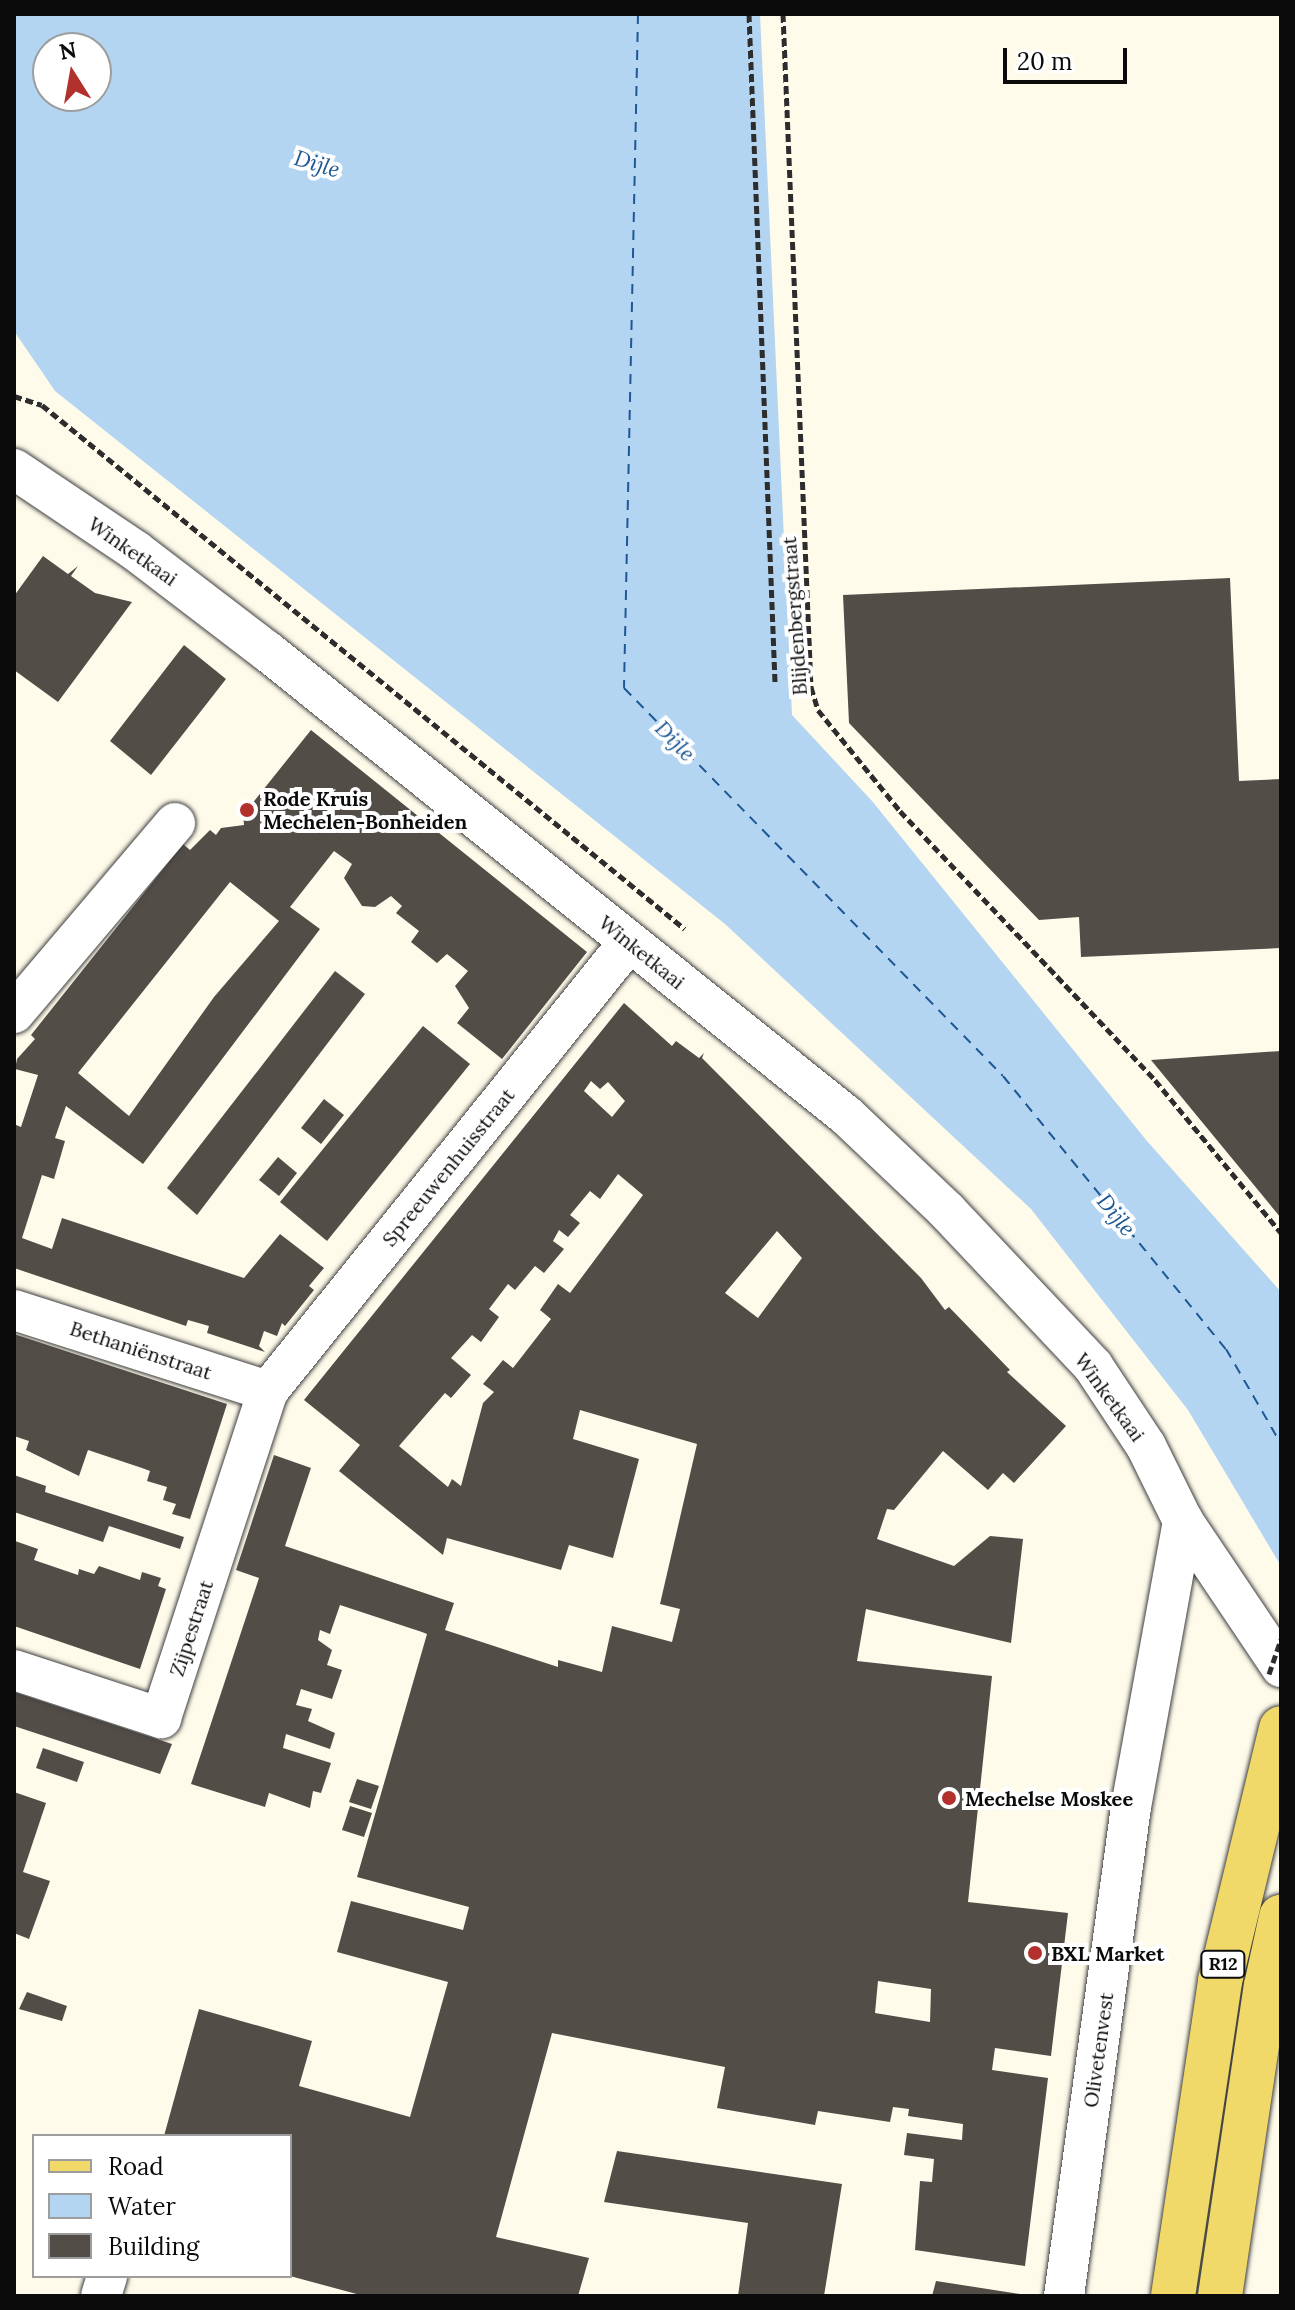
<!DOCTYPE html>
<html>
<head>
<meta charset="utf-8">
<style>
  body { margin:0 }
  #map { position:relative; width:1295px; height:2310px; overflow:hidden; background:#fefbeb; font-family:Lora,serif }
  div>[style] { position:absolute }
  .water>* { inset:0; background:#b3d5f2 }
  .ferry>* { height:2px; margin-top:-1px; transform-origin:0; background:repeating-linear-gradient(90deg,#1d5794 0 10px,transparent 0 18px) }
  .building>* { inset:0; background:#534d48 }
  .path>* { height:5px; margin-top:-2.5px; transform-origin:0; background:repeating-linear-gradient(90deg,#2d2d2d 0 8px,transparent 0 12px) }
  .roads { filter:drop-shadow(0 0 2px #3e3e3e) drop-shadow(0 0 2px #3e3e3e) }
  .minor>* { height:40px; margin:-20px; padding:0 20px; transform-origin:20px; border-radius:20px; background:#fff }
  .major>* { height:44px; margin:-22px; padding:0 22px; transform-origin:22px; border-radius:22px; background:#f0d969 }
  .path-bridge>* { height:5px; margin-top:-2.5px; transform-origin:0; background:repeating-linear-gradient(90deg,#2d2d2d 0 8px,transparent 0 12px) }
  .dots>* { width:22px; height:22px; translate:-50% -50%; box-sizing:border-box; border:4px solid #fff; border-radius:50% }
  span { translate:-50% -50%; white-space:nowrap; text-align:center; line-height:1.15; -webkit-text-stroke:8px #fff; paint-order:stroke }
  .shield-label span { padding:2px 6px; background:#fff; border:2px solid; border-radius:6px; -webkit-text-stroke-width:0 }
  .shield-label { font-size:18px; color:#0b0b0b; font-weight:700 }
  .street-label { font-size:20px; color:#0b0b0b }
  .poi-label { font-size:20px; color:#0b0b0b; font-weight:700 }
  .left { translate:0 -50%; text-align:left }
  .water-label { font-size:22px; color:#1d5794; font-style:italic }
  .frame { position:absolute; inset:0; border:16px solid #0b0b0b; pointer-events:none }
  .legend { position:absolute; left:32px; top:2134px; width:260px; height:144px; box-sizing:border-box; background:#fff; border:2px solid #9d9d9d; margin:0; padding:10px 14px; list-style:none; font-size:24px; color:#0b0b0b }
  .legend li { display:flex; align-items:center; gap:16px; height:40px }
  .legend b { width:40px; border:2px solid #9d9d9d }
  .north { position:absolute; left:32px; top:32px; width:80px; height:80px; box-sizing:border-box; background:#fff; border:2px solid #9d9d9d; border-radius:50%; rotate:349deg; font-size:22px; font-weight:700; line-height:32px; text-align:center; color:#0b0b0b }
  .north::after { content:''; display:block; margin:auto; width:28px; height:36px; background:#b2312d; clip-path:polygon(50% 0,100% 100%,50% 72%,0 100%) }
  .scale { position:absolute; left:1003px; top:48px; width:124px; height:36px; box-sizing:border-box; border:4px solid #0b0b0b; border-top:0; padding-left:10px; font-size:24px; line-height:28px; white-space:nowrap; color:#0b0b0b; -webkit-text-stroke:6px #fff; paint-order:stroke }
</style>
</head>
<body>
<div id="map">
  <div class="water">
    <div style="clip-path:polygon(evenodd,14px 14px,760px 14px,792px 715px,872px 801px,1147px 1141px,1281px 1292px,1281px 1566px,1188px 1410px,1031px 1209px,725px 924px,55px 391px,14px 331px,14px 14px,48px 48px,96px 48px,96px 96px,48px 96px,48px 48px)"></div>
  </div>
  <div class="ferry">
    <div style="left:638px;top:14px;width:674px;rotate:91.19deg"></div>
    <div style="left:624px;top:688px;width:542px;rotate:45.67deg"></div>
    <div style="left:1003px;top:1076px;width:353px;rotate:50.8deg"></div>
    <div style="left:1226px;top:1349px;width:110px;rotate:59.9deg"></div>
  </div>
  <div class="building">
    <div style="clip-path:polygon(43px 556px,68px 574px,78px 566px,71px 576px,95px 593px,132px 602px,58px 702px,14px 670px,14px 596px)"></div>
    <div style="clip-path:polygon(1230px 578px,1239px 781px,1281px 779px,1281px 948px,1081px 957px,1079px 917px,1039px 920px,849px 723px,843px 595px)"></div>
    <div style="clip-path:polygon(184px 645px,226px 679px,151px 775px,110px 741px)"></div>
    <div style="clip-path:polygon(evenodd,311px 730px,587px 952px,502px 1059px,457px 1023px,469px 1008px,455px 986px,468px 971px,447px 954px,437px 963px,411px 942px,419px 931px,396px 913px,402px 906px,391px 896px,375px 907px,362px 906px,344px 878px,352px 864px,334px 851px,290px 907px,320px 929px,143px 1164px,66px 1106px,55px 1138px,65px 1141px,54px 1179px,42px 1175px,22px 1238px,52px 1249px,62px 1218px,244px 1278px,280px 1234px,324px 1268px,309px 1286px,314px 1290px,285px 1326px,282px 1323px,277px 1336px,264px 1331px,259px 1346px,265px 1352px,207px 1333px,209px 1326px,188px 1320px,186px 1326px,14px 1268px,14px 1124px,21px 1127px,38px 1075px,15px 1069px,17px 1059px,35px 1039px,31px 1035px,183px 844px,190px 850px,210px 830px,216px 835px,221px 828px,244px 825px,242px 804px,251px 805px,311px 730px,230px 882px,279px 921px,214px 997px,129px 1116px,78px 1073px,230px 882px)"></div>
    <div style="clip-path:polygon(335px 971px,365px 994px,197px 1215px,167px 1188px)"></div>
    <div style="clip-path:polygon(evenodd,624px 1003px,672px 1046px,676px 1041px,699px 1058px,704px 1053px,702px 1058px,921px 1278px,945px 1310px,949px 1307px,1010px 1370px,1007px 1372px,1066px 1426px,1014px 1483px,1003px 1473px,988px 1490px,943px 1451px,894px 1510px,887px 1509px,877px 1539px,954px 1566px,990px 1536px,1023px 1539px,1011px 1643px,866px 1609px,857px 1661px,992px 1676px,968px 1902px,1068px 1913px,1051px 2056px,995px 2048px,992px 2070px,1048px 2078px,1025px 2266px,915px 2250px,920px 2181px,932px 2182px,934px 2159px,904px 2155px,907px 2133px,962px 2140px,963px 2124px,908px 2116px,909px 2109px,893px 2107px,890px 2122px,818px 2111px,815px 2125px,717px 2108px,725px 2067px,552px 2033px,496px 2237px,589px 2258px,578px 2296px,364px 2296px,290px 2276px,290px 2136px,164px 2136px,199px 2009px,312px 2041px,299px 2086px,410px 2117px,448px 1982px,337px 1952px,351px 1901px,463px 1930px,469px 1907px,357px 1877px,427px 1634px,422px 1632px,340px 1605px,330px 1634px,320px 1630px,318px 1640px,332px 1650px,327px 1665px,342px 1670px,332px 1699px,301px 1689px,296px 1705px,312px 1709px,308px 1721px,335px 1733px,330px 1749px,286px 1734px,283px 1748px,331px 1763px,321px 1793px,313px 1791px,310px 1808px,269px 1793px,265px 1807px,191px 1784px,259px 1578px,236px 1570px,274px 1455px,311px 1468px,285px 1546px,454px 1603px,445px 1630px,558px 1667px,558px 1660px,602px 1672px,612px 1626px,672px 1642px,680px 1609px,660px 1604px,697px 1444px,580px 1410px,573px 1439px,639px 1459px,613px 1558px,569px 1545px,561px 1570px,447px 1538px,443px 1555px,339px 1471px,360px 1445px,304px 1400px,624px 1003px,591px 1081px,600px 1089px,608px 1082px,625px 1101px,612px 1117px,584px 1091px,591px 1081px,624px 1003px,618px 1174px,643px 1195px,570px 1293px,558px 1284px,540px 1310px,551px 1319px,513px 1368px,503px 1360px,483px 1384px,494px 1392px,483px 1403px,461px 1486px,452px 1479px,448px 1487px,399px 1446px,445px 1393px,451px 1398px,471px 1375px,451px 1358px,472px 1335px,481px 1342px,499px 1317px,489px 1309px,508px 1284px,515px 1290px,535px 1266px,544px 1273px,564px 1249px,553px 1241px,559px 1230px,568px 1237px,580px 1223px,570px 1215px,590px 1191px,600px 1199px,618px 1174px,624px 1003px,777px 1231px,802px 1258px,758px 1318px,725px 1293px,777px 1231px,624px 1003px,878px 1981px,931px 1989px,930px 2022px,875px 2013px,878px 1981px)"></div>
    <div style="clip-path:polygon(423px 1026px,470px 1064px,327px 1241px,280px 1202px)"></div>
    <div style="clip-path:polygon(1281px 1051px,1281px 1218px,1151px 1060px)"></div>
    <div style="clip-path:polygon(324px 1099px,344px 1115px,321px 1144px,301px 1128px)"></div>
    <div style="clip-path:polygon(278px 1157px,297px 1173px,279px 1196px,259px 1180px)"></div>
    <div style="clip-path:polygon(14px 1334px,227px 1404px,190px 1519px,172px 1514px,176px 1504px,163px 1500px,167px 1487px,147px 1481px,150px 1471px,142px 1468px,88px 1450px,79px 1476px,26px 1450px,29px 1441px,14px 1436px)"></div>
    <div style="clip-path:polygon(14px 1475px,46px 1486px,45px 1492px,184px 1537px,180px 1549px,109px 1526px,103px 1542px,14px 1512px)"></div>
    <div style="clip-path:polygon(15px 1541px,38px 1549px,34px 1560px,78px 1575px,79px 1569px,94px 1574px,99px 1566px,140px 1580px,142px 1572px,161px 1578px,158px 1586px,166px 1589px,140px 1669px,14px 1626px)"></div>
    <div style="clip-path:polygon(14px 1692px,172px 1744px,160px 1774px,14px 1726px)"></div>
    <div style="clip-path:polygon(43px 1748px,84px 1762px,77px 1782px,36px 1768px)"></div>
    <div style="clip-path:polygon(357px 1779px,379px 1786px,371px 1809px,349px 1802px)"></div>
    <div style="clip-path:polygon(14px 1792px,46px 1803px,23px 1872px,50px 1881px,29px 1939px,14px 1933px)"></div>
    <div style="clip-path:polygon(350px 1806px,372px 1813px,364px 1837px,342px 1830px)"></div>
    <div style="clip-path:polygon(27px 1992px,67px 2006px,62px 2021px,19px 2009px)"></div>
    <div style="clip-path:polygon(617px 2151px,842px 2184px,824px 2296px,738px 2296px,748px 2223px,604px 2202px)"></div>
    <div style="clip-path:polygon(936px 2281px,1020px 2294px,1020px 2296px,932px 2296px)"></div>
  </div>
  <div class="path">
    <div style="left:749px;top:14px;width:668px;rotate:87.77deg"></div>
    <div style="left:783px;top:14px;width:674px;rotate:87.62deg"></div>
    <div style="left:811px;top:687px;width:24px;rotate:73deg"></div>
    <div style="left:818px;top:710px;width:130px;rotate:50.9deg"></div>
    <div style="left:900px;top:811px;width:371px;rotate:46.5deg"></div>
    <div style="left:1155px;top:1080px;width:198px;rotate:50.5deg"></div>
    <div style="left:14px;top:396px;width:29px;rotate:18deg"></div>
    <div style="left:42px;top:405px;width:829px;rotate:39.18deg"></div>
  </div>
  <div class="roads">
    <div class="minor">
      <div style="left:14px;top:469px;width:147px;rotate:33.9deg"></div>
      <div style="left:136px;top:551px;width:165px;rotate:37.4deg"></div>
      <div style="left:267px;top:651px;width:743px;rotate:38.72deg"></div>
      <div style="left:847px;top:1116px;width:138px;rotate:43.5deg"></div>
      <div style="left:947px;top:1211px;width:213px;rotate:46.7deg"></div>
      <div style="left:1093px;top:1366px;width:96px;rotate:56.5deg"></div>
      <div style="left:1146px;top:1446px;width:84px;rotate:63.7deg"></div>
      <div style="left:1183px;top:1521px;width:176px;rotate:56.1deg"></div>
      <div style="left:14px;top:1013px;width:249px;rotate:-49.7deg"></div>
      <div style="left:14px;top:1310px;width:267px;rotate:17.7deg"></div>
      <div style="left:14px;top:1670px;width:155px;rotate:18.1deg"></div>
      <div style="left:161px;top:1718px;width:344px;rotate:-71.9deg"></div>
      <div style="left:268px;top:1391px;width:576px;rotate:-51.2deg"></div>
      <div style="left:101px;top:2296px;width:21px;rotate:-73deg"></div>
      <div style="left:1064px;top:2296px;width:494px;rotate:-82.2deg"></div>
      <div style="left:1131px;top:1807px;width:291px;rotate:-79.7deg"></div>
    </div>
    <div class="major">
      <div style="left:1173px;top:2296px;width:318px;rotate:-81.5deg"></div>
      <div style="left:1220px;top:1981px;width:260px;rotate:-76.4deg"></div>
      <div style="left:1220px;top:2296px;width:313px;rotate:-81.6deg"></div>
      <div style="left:1266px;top:1986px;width:71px;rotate:-77.7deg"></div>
    </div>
  </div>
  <div class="path-bridge">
    <div style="left:1269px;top:1674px;width:37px;rotate:-71deg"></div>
  </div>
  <div class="dots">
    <div style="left:247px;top:810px;background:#b2312d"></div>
    <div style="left:949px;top:1798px;background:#b2312d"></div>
    <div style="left:1035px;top:1953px;background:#b2312d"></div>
  </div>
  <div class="shield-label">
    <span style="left:1223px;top:1964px">R12</span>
  </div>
  <div class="street-label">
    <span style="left:133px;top:551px;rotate:35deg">Winketkaai</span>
    <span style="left:794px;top:616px;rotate:-94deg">Blijdenbergstraat</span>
    <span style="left:642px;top:952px;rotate:39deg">Winketkaai</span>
    <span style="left:448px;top:1167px;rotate:-51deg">Spreeuwenhuisstraat</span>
    <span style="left:141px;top:1350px;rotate:18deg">Bethaniënstraat</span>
    <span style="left:1110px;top:1397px;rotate:54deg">Winketkaai</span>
    <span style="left:191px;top:1628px;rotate:-72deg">Zijpestraat</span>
    <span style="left:1098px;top:2050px;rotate:-82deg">Olivetenvest</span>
  </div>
  <div class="poi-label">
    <span class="left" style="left:263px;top:810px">Rode Kruis<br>Mechelen-Bonheiden</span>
    <span class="left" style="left:965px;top:1798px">Mechelse Moskee</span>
    <span class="left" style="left:1051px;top:1953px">BXL Market</span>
  </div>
  <div class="water-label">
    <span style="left:317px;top:164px;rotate:17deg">Dijle</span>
    <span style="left:675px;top:741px;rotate:46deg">Dijle</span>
    <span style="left:1116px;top:1215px;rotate:51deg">Dijle</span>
  </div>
  <div class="frame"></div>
  <ul class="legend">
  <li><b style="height:10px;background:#f0d969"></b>Road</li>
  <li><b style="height:22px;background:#b3d5f2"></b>Water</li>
  <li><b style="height:22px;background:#534d48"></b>Building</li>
  </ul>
  <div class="north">N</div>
  <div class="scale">20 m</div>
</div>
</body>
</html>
